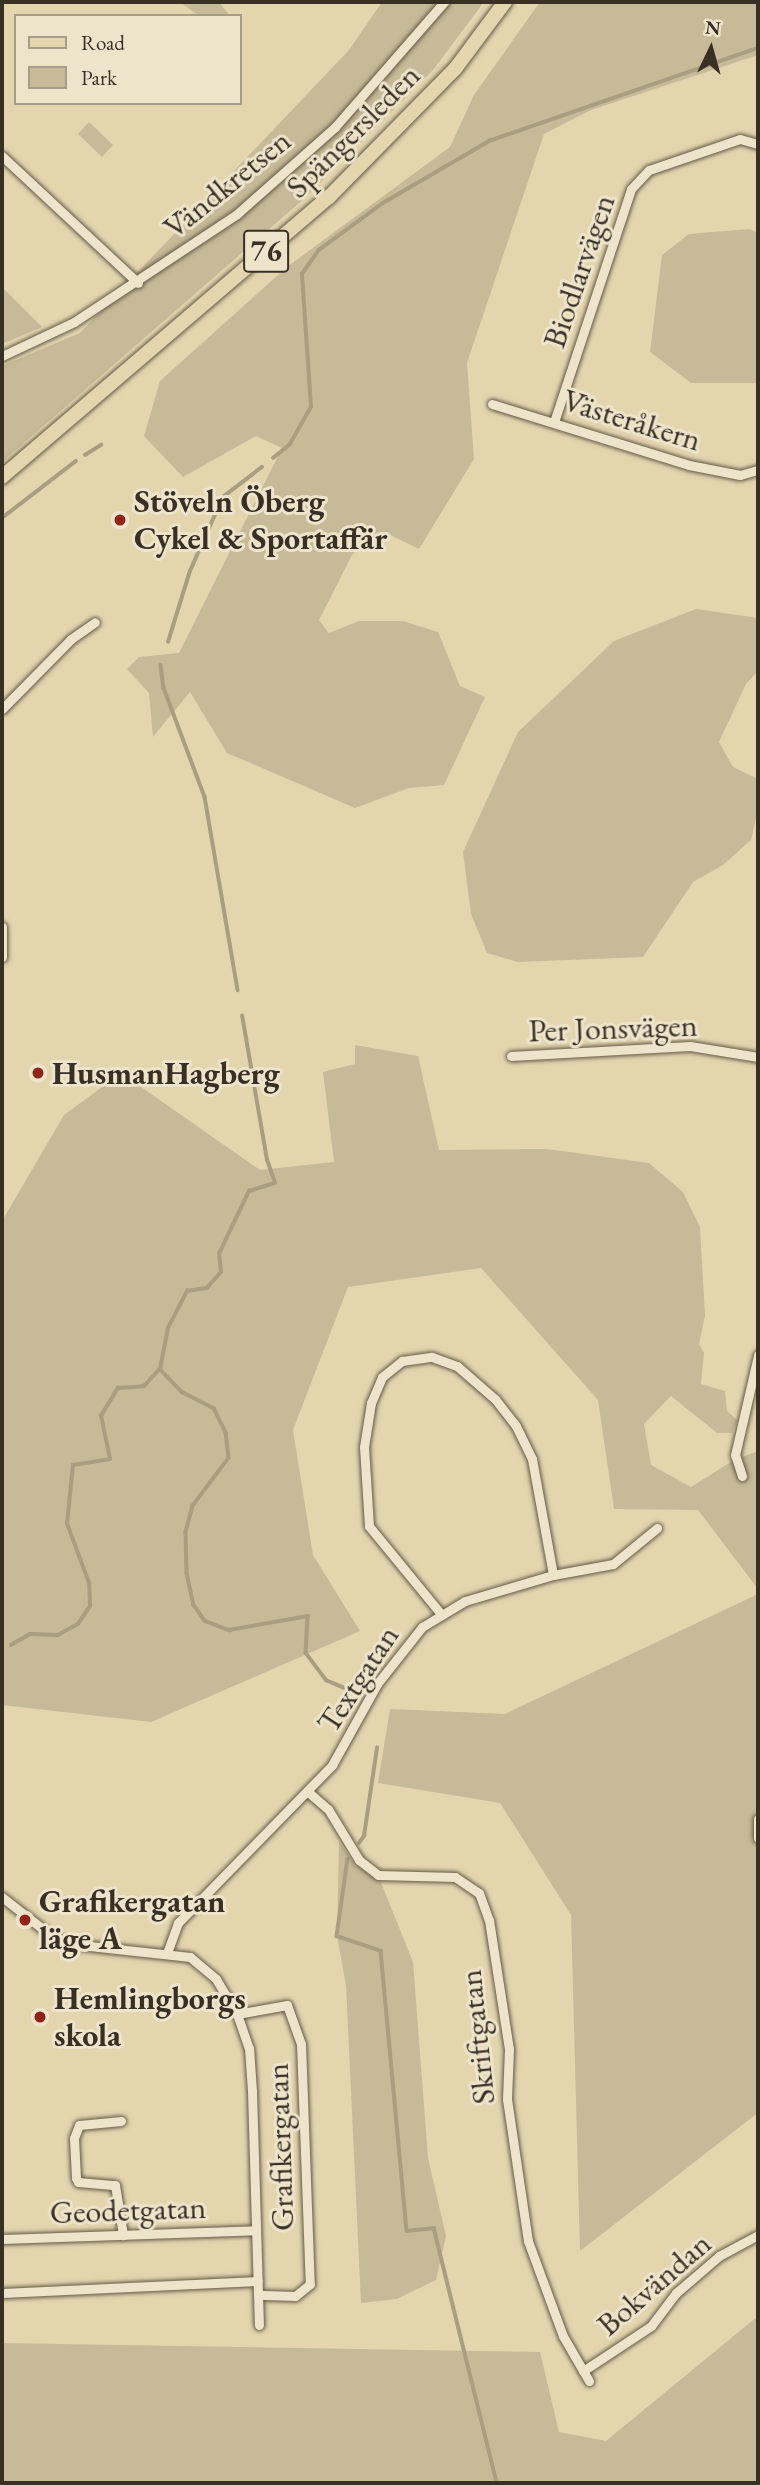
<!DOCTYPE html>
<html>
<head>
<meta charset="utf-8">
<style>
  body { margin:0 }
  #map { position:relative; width:760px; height:2485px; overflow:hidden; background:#e3d6af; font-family:"EB Garamond",serif }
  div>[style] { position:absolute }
  .green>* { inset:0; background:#c6ba98 }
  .stream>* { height:3.5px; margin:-1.75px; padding:0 1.75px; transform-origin:1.75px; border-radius:1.75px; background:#a99e80 }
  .roads { filter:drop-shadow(0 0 2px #645a48) drop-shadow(0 0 2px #645a48) }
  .minor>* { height:9px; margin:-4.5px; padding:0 4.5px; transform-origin:4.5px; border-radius:4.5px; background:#ede4cb }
  .primary>* { height:14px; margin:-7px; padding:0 7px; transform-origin:7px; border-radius:7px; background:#e3d6af }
  .dots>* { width:19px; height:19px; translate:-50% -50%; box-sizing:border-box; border:4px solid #ede4cb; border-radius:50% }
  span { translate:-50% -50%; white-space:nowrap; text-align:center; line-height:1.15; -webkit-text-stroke:6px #ede4cb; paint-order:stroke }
  .shield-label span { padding:2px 5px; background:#ede4cb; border:2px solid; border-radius:5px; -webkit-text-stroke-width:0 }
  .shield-label { font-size:30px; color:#393025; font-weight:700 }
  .street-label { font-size:32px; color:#393025 }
  .poi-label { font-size:32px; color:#393025; font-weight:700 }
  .left { translate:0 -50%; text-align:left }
  .frame { position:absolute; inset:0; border:4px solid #393025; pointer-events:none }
  .legend { position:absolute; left:14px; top:14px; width:228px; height:91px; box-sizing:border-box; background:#ede4cb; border:2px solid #a59c89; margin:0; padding:9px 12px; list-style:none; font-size:21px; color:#393025 }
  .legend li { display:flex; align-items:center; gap:14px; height:35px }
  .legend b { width:35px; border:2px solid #a59c89 }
  .north { position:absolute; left:676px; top:14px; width:70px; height:70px; -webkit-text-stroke:5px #ede4cb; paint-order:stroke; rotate:5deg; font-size:19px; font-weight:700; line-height:28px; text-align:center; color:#393025 }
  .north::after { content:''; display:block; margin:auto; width:24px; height:32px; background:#393025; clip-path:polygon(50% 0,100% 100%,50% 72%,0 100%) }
</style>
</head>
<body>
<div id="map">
  <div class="green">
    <div style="clip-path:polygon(180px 2px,219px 2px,230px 16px,199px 16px)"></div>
    <div style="clip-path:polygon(382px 2px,484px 2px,433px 70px,306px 197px,2px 462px,2px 366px,80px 333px,349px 50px)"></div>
    <div style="clip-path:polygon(540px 2px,758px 2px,758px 55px,591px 110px,544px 134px,467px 363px,474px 459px,419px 549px,386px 533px,369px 538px,352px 555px,319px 620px,329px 633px,359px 621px,403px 621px,438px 632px,460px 686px,485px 697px,444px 785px,409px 788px,355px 808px,227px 753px,190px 692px,153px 737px,149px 693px,127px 669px,139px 657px,179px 653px,282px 448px,256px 436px,183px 477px,144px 436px,160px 381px,287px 267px,450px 147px,474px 95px)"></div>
    <div style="clip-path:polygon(89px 122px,113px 145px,102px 157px,78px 134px)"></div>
    <div style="clip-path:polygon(750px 229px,758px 233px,758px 383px,691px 383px,650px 352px,662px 255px,689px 234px)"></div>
    <div style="clip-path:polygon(2px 287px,42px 327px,2px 344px)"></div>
    <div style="clip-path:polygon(696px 609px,758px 618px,758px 671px,746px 684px,719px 742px,733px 767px,758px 779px,758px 809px,751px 840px,723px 865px,693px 882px,643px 957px,518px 962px,487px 953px,471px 914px,463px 852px,518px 732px,614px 641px)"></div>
    <div style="clip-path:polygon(355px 1045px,418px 1056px,439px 1150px,547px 1149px,649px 1163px,683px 1192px,700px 1227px,705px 1316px,699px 1344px,704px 1353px,701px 1384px,725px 1391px,727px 1411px,737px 1420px,732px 1433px,717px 1433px,671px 1396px,644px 1424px,651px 1465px,691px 1487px,734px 1460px,758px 1451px,758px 1589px,698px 1510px,614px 1509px,598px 1400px,481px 1268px,348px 1287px,293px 1430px,313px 1555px,360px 1631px,151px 1722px,2px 1705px,2px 1221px,64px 1115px,121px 1073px,260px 1170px,334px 1162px,323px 1072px,355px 1064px)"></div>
    <div style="clip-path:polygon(758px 1594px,758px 2117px,755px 2115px,580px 2251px,571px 1915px,500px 1803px,378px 1783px,390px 1709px,505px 1714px)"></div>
    <div style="clip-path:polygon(339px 1842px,355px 1865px,380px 1880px,413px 1962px,428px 2158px,446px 2236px,436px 2280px,397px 2299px,361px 2303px,346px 1985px,337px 1936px)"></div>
    <div style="clip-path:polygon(758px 2316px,758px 2483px,2px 2483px,2px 2343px,540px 2352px,559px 2432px,606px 2441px)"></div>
  </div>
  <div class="stream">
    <div style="left:85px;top:455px;width:19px;rotate:-32deg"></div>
    <div style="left:273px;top:458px;width:22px;rotate:-39deg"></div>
    <div style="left:290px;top:444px;width:43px;rotate:-60.4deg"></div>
    <div style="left:311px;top:407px;width:133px;rotate:-93.9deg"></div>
    <div style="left:302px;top:274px;width:29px;rotate:-55deg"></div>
    <div style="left:319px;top:250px;width:79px;rotate:-36.3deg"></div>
    <div style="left:383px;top:203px;width:123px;rotate:-30.3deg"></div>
    <div style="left:489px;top:141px;width:285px;rotate:-19.1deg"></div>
    <div style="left:2px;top:518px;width:93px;rotate:-37.6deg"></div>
    <div style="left:168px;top:642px;width:74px;rotate:-72.8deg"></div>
    <div style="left:190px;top:571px;width:81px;rotate:-66deg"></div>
    <div style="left:223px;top:497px;width:49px;rotate:-37.6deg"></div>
    <div style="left:161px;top:665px;width:23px;rotate:83deg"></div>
    <div style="left:164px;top:688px;width:116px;rotate:69.4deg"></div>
    <div style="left:205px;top:797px;width:196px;rotate:80.3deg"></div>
    <div style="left:160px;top:1369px;width:32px;rotate:46deg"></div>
    <div style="left:182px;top:1392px;width:36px;rotate:27deg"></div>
    <div style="left:214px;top:1408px;width:28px;rotate:64deg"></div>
    <div style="left:226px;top:1433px;width:25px;rotate:83deg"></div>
    <div style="left:229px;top:1458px;width:60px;rotate:126.9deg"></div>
    <div style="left:193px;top:1506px;width:27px;rotate:105deg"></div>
    <div style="left:186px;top:1532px;width:41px;rotate:88.6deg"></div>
    <div style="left:187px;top:1573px;width:33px;rotate:78deg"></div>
    <div style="left:194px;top:1605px;width:19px;rotate:55deg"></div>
    <div style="left:205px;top:1621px;width:26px;rotate:21deg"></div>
    <div style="left:229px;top:1630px;width:80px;rotate:-10deg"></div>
    <div style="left:308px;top:1616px;width:37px;rotate:93deg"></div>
    <div style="left:306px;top:1653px;width:34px;rotate:53deg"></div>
    <div style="left:326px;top:1680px;width:28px;rotate:23deg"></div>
    <div style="left:11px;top:1645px;width:22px;rotate:-30deg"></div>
    <div style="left:30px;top:1634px;width:28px;rotate:2deg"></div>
    <div style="left:58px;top:1635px;width:23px;rotate:-29deg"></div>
    <div style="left:78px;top:1624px;width:22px;rotate:-56deg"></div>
    <div style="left:90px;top:1606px;width:23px;rotate:-92deg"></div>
    <div style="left:89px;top:1583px;width:63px;rotate:-110.4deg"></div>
    <div style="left:67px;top:1524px;width:59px;rotate:-84.2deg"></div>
    <div style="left:73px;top:1465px;width:37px;rotate:-9deg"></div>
    <div style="left:110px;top:1459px;width:44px;rotate:-101.8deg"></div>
    <div style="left:101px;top:1416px;width:33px;rotate:-59deg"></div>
    <div style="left:118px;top:1388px;width:26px;rotate:-4deg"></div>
    <div style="left:144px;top:1386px;width:23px;rotate:-47deg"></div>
    <div style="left:160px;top:1369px;width:42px;rotate:-79deg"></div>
    <div style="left:168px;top:1328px;width:42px;rotate:-62.8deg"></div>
    <div style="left:187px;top:1291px;width:20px;rotate:-9deg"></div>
    <div style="left:207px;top:1288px;width:21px;rotate:-49deg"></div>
    <div style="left:221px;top:1272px;width:18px;rotate:-96deg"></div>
    <div style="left:219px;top:1254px;width:70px;rotate:-64.5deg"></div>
    <div style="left:249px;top:1191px;width:27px;rotate:-17deg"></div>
    <div style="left:275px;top:1183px;width:24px;rotate:-109deg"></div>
    <div style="left:267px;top:1160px;width:146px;rotate:-99.8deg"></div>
    <div style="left:359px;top:1843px;width:9px;rotate:-54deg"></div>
    <div style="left:364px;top:1836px;width:89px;rotate:-81.6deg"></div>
    <div style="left:348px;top:1859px;width:78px;rotate:98.1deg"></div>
    <div style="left:337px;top:1936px;width:46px;rotate:18.8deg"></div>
    <div style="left:381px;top:1951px;width:281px;rotate:84.7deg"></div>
    <div style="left:407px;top:2231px;width:27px;rotate:-6deg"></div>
    <div style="left:434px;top:2228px;width:263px;rotate:76.1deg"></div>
  </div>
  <div class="roads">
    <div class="minor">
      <div style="left:2px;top:156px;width:186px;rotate:43deg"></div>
      <div style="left:2px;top:356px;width:80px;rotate:-25.3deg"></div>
      <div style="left:74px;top:322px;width:196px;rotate:-33.5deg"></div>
      <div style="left:237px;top:214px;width:131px;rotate:-41.6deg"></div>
      <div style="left:335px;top:127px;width:166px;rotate:-48.9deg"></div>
      <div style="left:492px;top:404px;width:206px;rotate:17.2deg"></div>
      <div style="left:689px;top:465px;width:52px;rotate:11.1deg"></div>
      <div style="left:740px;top:475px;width:19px;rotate:-16deg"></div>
      <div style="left:554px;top:422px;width:245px;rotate:-71.7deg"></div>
      <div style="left:631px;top:189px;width:26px;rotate:-47deg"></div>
      <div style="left:649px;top:170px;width:96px;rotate:-18.8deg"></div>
      <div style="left:740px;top:139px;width:19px;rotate:16deg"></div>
      <div style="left:2px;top:709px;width:98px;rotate:-45.4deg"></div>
      <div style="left:71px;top:639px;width:29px;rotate:-35deg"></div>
      <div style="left:2px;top:927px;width:30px;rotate:90deg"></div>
      <div style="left:511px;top:1056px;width:179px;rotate:-3.2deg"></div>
      <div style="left:690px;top:1046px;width:69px;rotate:9.2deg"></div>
      <div style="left:742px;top:1476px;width:22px;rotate:-108deg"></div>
      <div style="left:735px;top:1455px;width:103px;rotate:-77deg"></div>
      <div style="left:441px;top:1614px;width:114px;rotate:-129.3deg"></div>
      <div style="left:369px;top:1526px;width:79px;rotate:-93.6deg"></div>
      <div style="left:364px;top:1447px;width:45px;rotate:-81deg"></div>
      <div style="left:371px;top:1403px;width:28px;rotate:-67deg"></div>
      <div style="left:382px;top:1377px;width:26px;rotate:-39deg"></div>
      <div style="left:402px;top:1361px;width:30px;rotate:-8deg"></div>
      <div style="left:432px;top:1357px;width:27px;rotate:20deg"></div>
      <div style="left:457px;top:1366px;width:50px;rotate:41deg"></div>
      <div style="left:495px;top:1399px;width:34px;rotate:52deg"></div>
      <div style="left:516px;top:1426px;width:37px;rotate:64deg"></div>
      <div style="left:532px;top:1459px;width:118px;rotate:79.7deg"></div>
      <div style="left:307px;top:1791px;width:28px;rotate:41deg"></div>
      <div style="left:328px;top:1809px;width:60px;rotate:58.7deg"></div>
      <div style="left:359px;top:1860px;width:24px;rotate:38deg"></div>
      <div style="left:378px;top:1875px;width:77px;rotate:1.5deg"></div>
      <div style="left:455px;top:1877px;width:29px;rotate:34deg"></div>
      <div style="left:479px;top:1893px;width:29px;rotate:70deg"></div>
      <div style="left:489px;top:1920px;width:131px;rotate:81.2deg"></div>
      <div style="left:509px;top:2049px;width:50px;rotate:92.3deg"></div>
      <div style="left:507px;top:2099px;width:144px;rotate:81.6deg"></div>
      <div style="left:528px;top:2241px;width:101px;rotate:69.8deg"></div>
      <div style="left:563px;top:2336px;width:52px;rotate:60deg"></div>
      <div style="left:758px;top:1819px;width:19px;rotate:90deg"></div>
      <div style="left:2px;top:1897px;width:65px;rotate:38.1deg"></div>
      <div style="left:53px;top:1937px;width:19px;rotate:21deg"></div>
      <div style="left:71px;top:1944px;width:120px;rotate:6.2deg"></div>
      <div style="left:190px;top:1957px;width:34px;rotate:40deg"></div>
      <div style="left:216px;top:1979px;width:41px;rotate:59deg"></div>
      <div style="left:237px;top:2014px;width:36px;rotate:71deg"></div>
      <div style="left:249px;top:2048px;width:43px;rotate:86deg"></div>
      <div style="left:252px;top:2091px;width:234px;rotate:88.3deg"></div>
      <div style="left:167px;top:1953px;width:32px;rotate:-70deg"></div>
      <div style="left:178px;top:1923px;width:221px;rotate:-45.7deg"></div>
      <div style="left:332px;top:1765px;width:93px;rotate:-60.9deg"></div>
      <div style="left:377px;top:1684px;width:73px;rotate:-51.7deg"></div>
      <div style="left:422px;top:1627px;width:50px;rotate:-31.2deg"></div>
      <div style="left:465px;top:1601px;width:92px;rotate:-16.5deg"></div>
      <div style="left:553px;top:1575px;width:61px;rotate:-10.4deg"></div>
      <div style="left:613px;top:1564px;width:57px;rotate:-39.3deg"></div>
      <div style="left:237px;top:2014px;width:51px;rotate:-10.2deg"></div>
      <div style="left:287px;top:2005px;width:41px;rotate:70.3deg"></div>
      <div style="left:301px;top:2044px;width:240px;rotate:87.9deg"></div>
      <div style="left:310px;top:2284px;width:19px;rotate:141deg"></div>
      <div style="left:295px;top:2296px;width:37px;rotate:-178deg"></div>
      <div style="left:121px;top:2121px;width:42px;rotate:174.6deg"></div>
      <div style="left:79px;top:2125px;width:14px;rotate:111deg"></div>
      <div style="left:74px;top:2138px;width:40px;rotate:87.1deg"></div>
      <div style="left:76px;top:2178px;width:4px;rotate:63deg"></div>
      <div style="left:78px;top:2182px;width:37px;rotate:5deg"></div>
      <div style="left:115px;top:2185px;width:51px;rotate:80.9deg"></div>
      <div style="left:2px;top:2239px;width:254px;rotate:-2deg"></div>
      <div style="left:2px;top:2293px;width:256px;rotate:-2.7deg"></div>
      <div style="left:583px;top:2371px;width:82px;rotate:-33.5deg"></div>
      <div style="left:651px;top:2326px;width:41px;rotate:-52.9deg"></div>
      <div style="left:676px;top:2293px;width:57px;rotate:-40.7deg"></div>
      <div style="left:719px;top:2256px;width:44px;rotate:-28.3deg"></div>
    </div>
    <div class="primary">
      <div style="left:2px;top:477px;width:430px;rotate:-40.6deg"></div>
      <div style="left:329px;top:197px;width:180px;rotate:-45.5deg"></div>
      <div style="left:455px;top:69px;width:84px;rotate:-53.3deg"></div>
    </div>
  </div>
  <div class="dots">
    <div style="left:120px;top:520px;background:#8f2418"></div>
    <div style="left:38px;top:1073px;background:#8f2418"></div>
    <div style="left:25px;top:1920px;background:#8f2418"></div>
    <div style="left:40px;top:2017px;background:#8f2418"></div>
  </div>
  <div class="shield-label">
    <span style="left:266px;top:251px">76</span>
  </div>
  <div class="street-label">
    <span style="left:353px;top:131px;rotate:-45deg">Spängersleden</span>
    <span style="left:227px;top:184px;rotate:-39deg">Vändkretsen</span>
    <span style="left:579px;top:271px;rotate:-71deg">Biodlarvägen</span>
    <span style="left:632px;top:420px;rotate:17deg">Västeråkern</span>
    <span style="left:613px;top:1028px;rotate:-2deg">Per Jonsvägen</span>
    <span style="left:358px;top:1679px;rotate:-57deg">Textgatan</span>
    <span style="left:477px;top:2037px;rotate:-96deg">Skriftgatan</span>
    <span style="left:280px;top:2147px;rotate:-92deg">Grafikergatan</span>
    <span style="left:128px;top:2210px;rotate:-2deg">Geodetgatan</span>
    <span style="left:654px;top:2284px;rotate:-41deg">Bokvändan</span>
  </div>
  <div class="poi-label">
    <span class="left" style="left:134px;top:520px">Stöveln Öberg<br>Cykel &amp; Sportaffär</span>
    <span class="left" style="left:52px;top:1073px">HusmanHagberg</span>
    <span class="left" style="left:39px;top:1920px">Grafikergatan<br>läge A</span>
    <span class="left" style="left:54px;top:2017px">Hemlingborgs<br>skola</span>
  </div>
  <div class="frame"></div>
  <ul class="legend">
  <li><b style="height:9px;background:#e3d6af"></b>Road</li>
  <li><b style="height:19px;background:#c6ba98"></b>Park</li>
  </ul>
  <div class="north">N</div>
</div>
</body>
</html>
